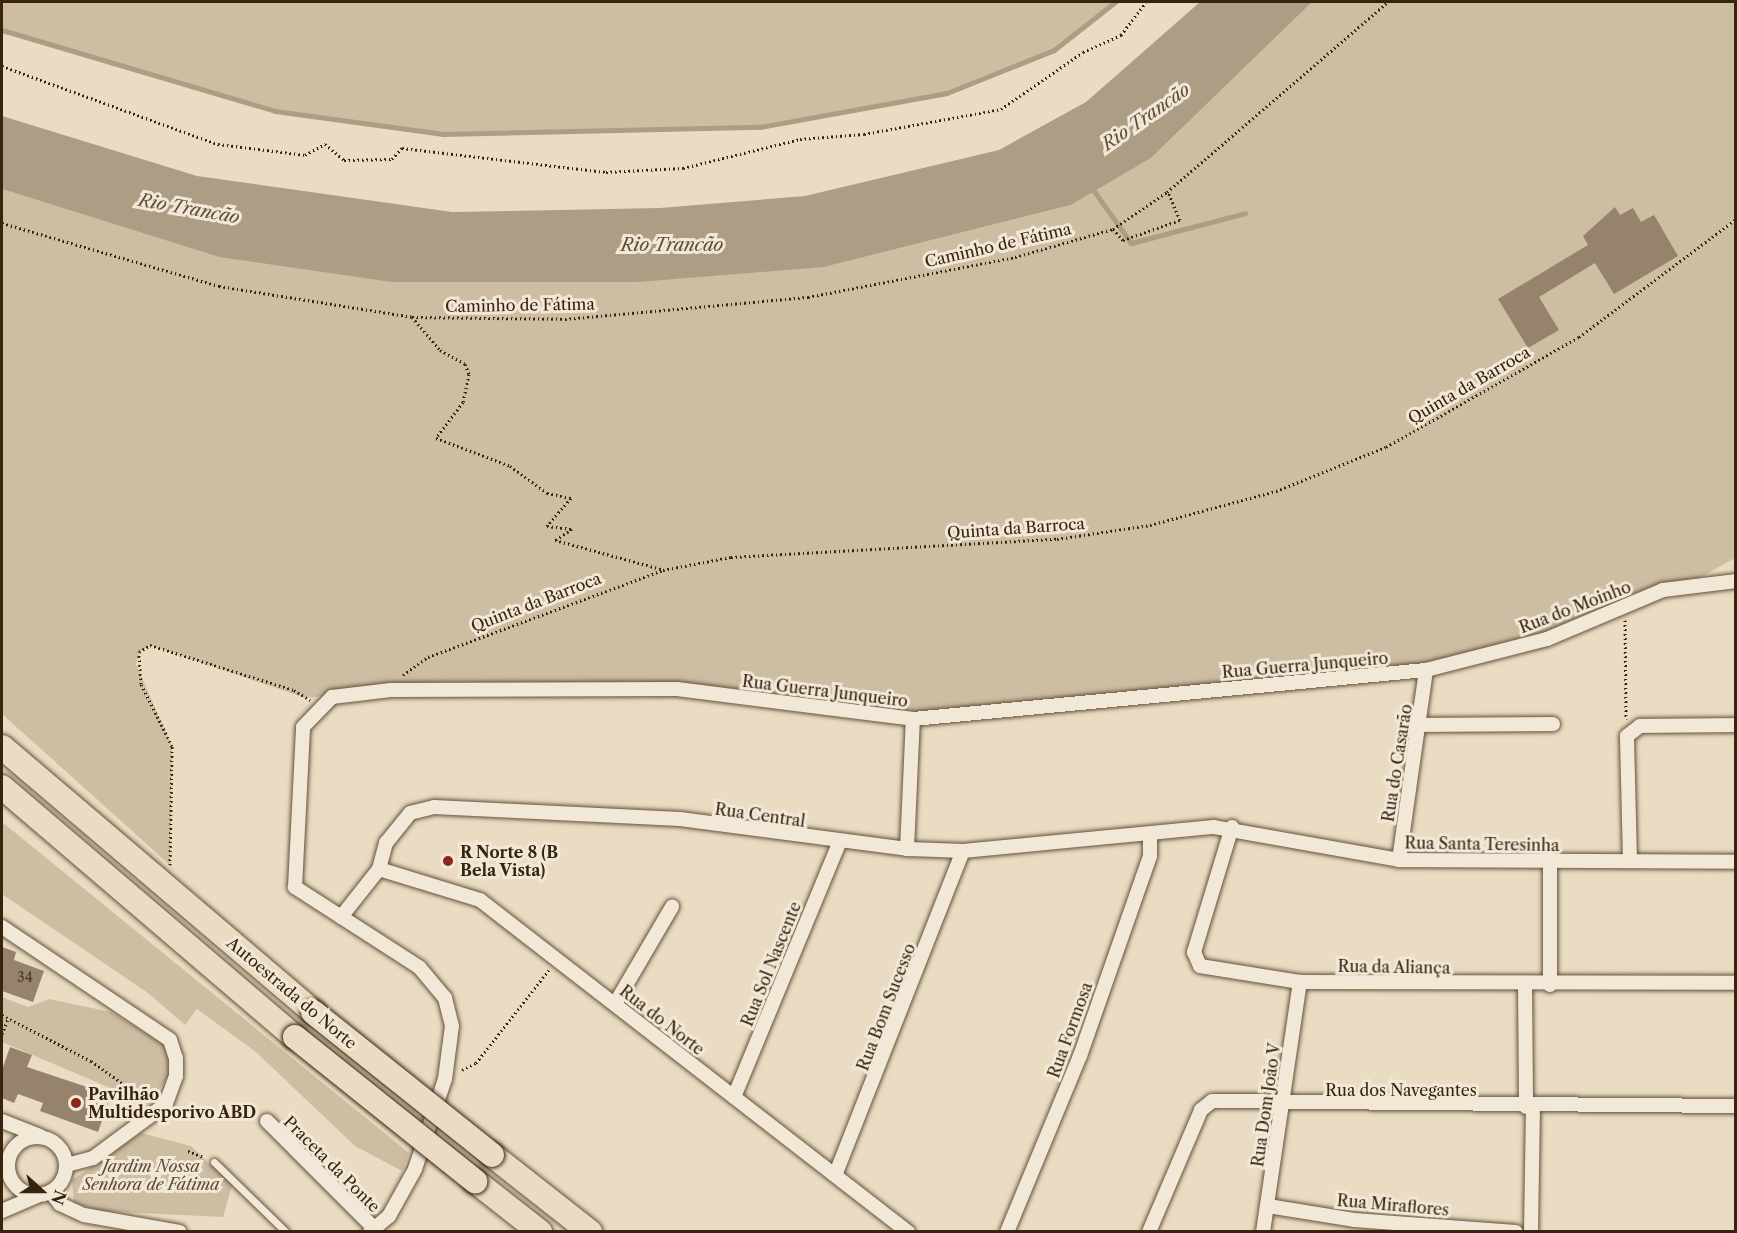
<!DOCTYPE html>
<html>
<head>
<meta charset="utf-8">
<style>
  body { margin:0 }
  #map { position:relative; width:1737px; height:1233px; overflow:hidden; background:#eadcc2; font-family:"Libre Caslon Text",serif }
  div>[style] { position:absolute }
  .green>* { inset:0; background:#ccbda3 }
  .water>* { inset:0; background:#ad9d84 }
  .stream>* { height:5px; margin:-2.5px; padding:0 2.5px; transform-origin:2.5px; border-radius:2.5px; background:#ad9d84 }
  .building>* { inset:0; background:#95836b }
  .path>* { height:3px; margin-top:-1.5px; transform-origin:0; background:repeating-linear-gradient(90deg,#38230d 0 1.5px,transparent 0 4.5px) }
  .roads { filter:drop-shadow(0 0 2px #64513a) drop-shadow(0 0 2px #64513a) }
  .lane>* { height:7px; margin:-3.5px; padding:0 3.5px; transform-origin:3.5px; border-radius:3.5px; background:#f1e8d7 }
  .street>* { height:14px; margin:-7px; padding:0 7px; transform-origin:7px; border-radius:7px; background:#f1e8d7 }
  .street>.ring { margin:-7px; padding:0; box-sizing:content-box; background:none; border:14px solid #f1e8d7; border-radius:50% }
  .highway>* { height:24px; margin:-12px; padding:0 12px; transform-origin:12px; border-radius:12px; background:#eadcc2 }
  .bridges { filter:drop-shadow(0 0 2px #38230d) drop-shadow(0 0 2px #38230d) }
  .highway-bridge>* { height:24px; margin:-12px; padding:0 12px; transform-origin:12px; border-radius:12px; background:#eadcc2 }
  .dots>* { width:16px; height:16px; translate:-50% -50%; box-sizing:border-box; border:3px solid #f1e8d7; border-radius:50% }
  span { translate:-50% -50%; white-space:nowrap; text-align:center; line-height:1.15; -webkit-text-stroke:6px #f1e8d7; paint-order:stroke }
  .number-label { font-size:14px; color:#4f3b24 }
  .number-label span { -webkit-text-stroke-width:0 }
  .street-label { font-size:16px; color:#38230d }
  .poi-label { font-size:16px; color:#38230d; font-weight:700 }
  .left { translate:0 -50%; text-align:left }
  .park-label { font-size:16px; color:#5d4a32; font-style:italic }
  .water-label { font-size:18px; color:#614e37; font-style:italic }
  .frame { position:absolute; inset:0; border:3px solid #38230d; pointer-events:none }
  .north { position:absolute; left:12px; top:1161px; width:60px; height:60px; -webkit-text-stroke:4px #f1e8d7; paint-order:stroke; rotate:111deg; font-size:16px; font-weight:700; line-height:24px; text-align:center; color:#38230d }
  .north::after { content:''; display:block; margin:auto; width:21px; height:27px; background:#38230d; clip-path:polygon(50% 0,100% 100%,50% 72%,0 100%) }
</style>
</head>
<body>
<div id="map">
  <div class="green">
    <div style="clip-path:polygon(2px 2px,1115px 2px,1054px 50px,947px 93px,760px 127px,443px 134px,275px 111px,7px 33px,2px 30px)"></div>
    <div style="clip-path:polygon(1312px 2px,1735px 2px,1735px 219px,1716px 235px,1735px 221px,1735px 558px,1687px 585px,1583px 624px,1426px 670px,913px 719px,677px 689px,391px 690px,305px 698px,150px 645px,140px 652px,136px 664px,172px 746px,170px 865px,2px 714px,2px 189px,219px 257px,824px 267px,1071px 205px,1151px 158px)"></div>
    <div style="clip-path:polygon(2px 822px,409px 1153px,402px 1171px,355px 1146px,256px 1052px,197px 1009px,185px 1025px,148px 993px,2px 894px)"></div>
    <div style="clip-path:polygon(2px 997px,28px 1007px,49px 999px,111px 1012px,168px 1047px,171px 1073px,148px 1104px,2px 1042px)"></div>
    <div style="clip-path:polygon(141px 1133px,191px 1146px,232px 1185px,223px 1217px,100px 1211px,74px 1203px,72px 1180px)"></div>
  </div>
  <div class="water">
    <div style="clip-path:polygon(1200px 2px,1312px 2px,1151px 158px,1071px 205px,824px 267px,638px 282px,392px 282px,219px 257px,2px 189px,2px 116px,197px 176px,452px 212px,660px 208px,805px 196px,999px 150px,1086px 102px)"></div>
  </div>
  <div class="stream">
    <div style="left:2px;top:30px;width:285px;rotate:16.5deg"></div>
    <div style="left:275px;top:111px;width:170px;rotate:7.8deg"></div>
    <div style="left:443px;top:134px;width:317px;rotate:-1.3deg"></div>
    <div style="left:760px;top:127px;width:190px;rotate:-10.3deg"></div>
    <div style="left:947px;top:93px;width:115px;rotate:-21.9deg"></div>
    <div style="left:1054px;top:50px;width:78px;rotate:-38.2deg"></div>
    <div style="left:1094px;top:191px;width:64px;rotate:54.6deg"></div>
    <div style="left:1131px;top:243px;width:118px;rotate:-14.7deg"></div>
  </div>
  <div class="building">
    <div style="clip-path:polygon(1615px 207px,1620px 215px,1633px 208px,1641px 222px,1654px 215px,1678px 256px,1614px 294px,1595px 263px,1539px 297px,1559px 330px,1528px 348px,1498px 299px,1588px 245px,1583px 236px)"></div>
    <div style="clip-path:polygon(2px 947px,16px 952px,14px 960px,44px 971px,33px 1002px,2px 991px)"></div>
    <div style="clip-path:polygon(10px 1047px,32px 1055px,27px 1067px,111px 1095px,98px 1132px,40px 1111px,43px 1103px,18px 1094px,14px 1103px,2px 1098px,2px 1070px)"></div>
  </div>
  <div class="path">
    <div style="left:2px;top:66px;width:230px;rotate:19.9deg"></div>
    <div style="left:218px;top:144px;width:88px;rotate:7.2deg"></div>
    <div style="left:305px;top:155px;width:23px;rotate:-29deg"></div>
    <div style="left:325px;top:144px;width:25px;rotate:40deg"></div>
    <div style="left:344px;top:160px;width:48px;rotate:-1.2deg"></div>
    <div style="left:392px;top:159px;width:15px;rotate:-48deg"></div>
    <div style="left:402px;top:148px;width:205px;rotate:6.7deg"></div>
    <div style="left:606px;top:172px;width:77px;rotate:-3deg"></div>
    <div style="left:683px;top:168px;width:121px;rotate:-13.9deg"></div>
    <div style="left:800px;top:139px;width:64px;rotate:-4.5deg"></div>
    <div style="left:864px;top:134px;width:139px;rotate:-10.3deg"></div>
    <div style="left:1001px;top:109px;width:100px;rotate:-34.8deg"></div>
    <div style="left:1083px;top:52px;width:42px;rotate:-24.1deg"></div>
    <div style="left:1121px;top:35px;width:41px;rotate:-52.9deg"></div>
    <div style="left:2px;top:223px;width:226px;rotate:16.2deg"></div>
    <div style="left:219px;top:286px;width:195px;rotate:9.1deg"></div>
    <div style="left:412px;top:317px;width:153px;rotate:0.7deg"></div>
    <div style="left:565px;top:319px;width:244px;rotate:-5.2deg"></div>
    <div style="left:808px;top:297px;width:211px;rotate:-10.9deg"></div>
    <div style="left:1015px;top:257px;width:102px;rotate:-15.9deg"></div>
    <div style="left:1113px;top:229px;width:65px;rotate:-34.4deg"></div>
    <div style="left:1167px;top:192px;width:291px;rotate:-40.7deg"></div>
    <div style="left:1113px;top:229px;width:15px;rotate:48deg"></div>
    <div style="left:1123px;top:240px;width:60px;rotate:-19.3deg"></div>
    <div style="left:1180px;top:220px;width:30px;rotate:-113deg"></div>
    <div style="left:412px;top:317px;width:43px;rotate:49.7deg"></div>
    <div style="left:440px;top:350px;width:29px;rotate:29deg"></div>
    <div style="left:465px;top:364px;width:11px;rotate:68deg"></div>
    <div style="left:469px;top:374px;width:29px;rotate:102deg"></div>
    <div style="left:463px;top:402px;width:45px;rotate:126.9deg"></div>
    <div style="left:436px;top:438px;width:79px;rotate:20.7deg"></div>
    <div style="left:510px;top:466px;width:46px;rotate:36.1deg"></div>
    <div style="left:547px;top:493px;width:25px;rotate:12deg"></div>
    <div style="left:571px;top:498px;width:37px;rotate:131deg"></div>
    <div style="left:547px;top:526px;width:25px;rotate:7deg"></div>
    <div style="left:572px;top:529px;width:20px;rotate:147deg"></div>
    <div style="left:555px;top:540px;width:110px;rotate:15.3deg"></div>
    <div style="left:1625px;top:620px;width:99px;rotate:89.4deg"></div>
    <div style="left:403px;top:675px;width:31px;rotate:-36deg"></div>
    <div style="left:428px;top:657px;width:251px;rotate:-20.3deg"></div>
    <div style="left:663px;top:570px;width:69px;rotate:-10.8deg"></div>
    <div style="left:731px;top:557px;width:326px;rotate:-3.2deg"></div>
    <div style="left:1057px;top:539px;width:94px;rotate:-8.6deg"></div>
    <div style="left:1150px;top:525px;width:131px;rotate:-15.1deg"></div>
    <div style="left:1276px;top:491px;width:118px;rotate:-21.8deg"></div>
    <div style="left:1386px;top:447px;width:222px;rotate:-29.7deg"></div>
    <div style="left:1579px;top:337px;width:196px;rotate:-36.9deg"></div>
    <div style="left:170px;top:865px;width:119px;rotate:-89deg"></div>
    <div style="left:172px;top:746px;width:69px;rotate:-116.6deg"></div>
    <div style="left:141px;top:684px;width:32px;rotate:-94deg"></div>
    <div style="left:139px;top:652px;width:13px;rotate:-32deg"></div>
    <div style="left:150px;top:645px;width:151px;rotate:17.4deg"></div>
    <div style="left:294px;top:690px;width:19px;rotate:32deg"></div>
    <div style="left:2px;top:1015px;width:100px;rotate:27.3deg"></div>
    <div style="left:91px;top:1061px;width:69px;rotate:35.5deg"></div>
    <div style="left:2px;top:1034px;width:17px;rotate:-69deg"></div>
    <div style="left:462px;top:1070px;width:16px;rotate:-27deg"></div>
    <div style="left:476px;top:1063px;width:118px;rotate:-51.9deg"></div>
    <div style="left:188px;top:1151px;width:17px;rotate:21deg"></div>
  </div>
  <div class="roads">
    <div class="lane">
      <div style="left:214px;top:1162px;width:100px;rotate:44.2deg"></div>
    </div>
    <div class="street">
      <div style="left:1421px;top:725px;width:132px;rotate:-0.4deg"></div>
      <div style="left:1232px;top:827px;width:131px;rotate:106.9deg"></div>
      <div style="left:1194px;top:952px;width:15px;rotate:67deg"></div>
      <div style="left:1200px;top:966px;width:101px;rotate:9.1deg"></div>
      <div style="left:1300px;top:982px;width:436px;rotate:0.1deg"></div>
      <div style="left:907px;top:849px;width:130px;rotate:-87.4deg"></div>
      <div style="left:1399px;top:860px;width:192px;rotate:-81.9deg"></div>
      <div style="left:1630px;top:861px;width:125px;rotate:-91.4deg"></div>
      <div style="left:1627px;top:736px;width:16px;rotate:-38deg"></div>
      <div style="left:1640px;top:726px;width:96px;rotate:-0.6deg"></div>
      <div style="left:1550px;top:863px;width:122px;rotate:90deg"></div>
      <div style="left:379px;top:869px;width:106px;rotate:17.1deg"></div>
      <div style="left:480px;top:900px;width:542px;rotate:37.8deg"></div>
      <div style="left:341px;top:917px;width:61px;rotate:-51.6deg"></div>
      <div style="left:379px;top:869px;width:27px;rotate:-75deg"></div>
      <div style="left:386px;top:843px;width:38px;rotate:-51deg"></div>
      <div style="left:410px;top:813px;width:25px;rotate:-14deg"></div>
      <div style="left:434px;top:807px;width:246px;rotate:2.8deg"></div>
      <div style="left:680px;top:819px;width:229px;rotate:7.5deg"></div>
      <div style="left:907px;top:849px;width:56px;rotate:2deg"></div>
      <div style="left:963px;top:851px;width:252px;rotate:-5.5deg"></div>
      <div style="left:1214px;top:827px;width:188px;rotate:10.1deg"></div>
      <div style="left:1399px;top:860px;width:337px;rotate:0.3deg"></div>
      <div style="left:2px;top:927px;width:202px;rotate:33.9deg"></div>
      <div style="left:170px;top:1040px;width:19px;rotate:72deg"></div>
      <div style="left:176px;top:1058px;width:18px;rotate:90deg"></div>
      <div style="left:176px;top:1076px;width:30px;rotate:110deg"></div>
      <div style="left:166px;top:1104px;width:91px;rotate:143.5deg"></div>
      <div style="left:93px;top:1158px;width:28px;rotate:165deg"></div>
      <div style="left:1525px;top:985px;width:122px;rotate:89.5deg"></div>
      <div style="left:615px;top:1004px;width:113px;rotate:-59.6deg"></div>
      <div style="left:734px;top:1097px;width:275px;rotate:-67.5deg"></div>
      <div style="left:2px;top:1121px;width:41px;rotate:21.5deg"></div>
      <div style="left:267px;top:1121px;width:153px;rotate:45deg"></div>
      <div class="ring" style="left:8px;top:1137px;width:44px;height:44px"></div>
      <div style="left:836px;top:1173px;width:346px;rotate:-68.5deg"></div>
      <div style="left:51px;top:1192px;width:15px;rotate:53deg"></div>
      <div style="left:60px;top:1204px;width:26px;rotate:25deg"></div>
      <div style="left:84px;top:1215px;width:97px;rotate:10deg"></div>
      <div style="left:1268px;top:1206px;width:87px;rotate:9.2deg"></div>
      <div style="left:1354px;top:1220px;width:162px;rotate:4.2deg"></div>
      <div style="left:2px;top:1211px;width:38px;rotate:-23deg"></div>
      <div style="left:370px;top:1232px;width:25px;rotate:-40deg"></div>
      <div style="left:389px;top:1216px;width:54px;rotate:-61deg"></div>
      <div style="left:415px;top:1169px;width:95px;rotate:-71.6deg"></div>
      <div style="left:445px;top:1079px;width:53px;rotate:-82.5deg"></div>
      <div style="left:452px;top:1026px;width:29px;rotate:-104deg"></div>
      <div style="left:445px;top:998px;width:40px;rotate:-130deg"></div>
      <div style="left:419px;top:967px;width:148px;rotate:-147.2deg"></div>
      <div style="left:295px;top:887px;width:160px;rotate:-87.1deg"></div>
      <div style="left:303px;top:727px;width:42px;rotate:-46deg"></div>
      <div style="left:332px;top:697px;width:59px;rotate:-6.8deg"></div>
      <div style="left:391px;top:690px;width:286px;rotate:-0.2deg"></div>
      <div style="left:677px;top:689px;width:238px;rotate:7.2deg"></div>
      <div style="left:913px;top:719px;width:515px;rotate:-5.46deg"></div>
      <div style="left:1426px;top:670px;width:125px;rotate:-14.4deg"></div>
      <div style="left:1547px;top:639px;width:126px;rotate:-22.9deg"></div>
      <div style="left:1663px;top:590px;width:74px;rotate:-7deg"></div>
      <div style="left:1007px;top:1232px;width:191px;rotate:-67.5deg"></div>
      <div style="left:1080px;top:1056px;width:212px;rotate:-70.7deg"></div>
      <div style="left:1150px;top:856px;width:19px;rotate:-90deg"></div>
      <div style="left:1149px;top:1232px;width:133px;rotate:-66.9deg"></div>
      <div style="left:1201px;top:1110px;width:14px;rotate:-39deg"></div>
      <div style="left:1212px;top:1101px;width:524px;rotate:0.55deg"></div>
      <div style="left:1263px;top:1232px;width:253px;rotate:-81.6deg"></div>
      <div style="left:1531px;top:1232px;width:125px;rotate:-89.1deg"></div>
    </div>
    <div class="highway">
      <div style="left:2px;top:747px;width:409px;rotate:40.4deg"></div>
      <div style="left:2px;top:787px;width:385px;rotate:40.5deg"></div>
      <div style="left:492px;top:1155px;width:125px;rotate:38.2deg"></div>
      <div style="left:475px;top:1181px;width:83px;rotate:38.1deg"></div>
    </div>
  </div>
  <div class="bridges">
    <div class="highway-bridge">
      <div style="left:313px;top:1012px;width:229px;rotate:38.6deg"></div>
      <div style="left:295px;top:1037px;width:231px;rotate:38.7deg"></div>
    </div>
  </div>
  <div class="dots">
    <div style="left:448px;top:861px;background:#8f2418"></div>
    <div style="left:76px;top:1103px;background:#8f2418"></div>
  </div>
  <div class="number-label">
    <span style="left:25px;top:977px">34</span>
  </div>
  <div class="street-label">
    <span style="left:998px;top:245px;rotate:-13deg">Caminho de Fátima</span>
    <span style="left:520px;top:305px;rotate:-1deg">Caminho de Fátima</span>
    <span style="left:1469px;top:385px;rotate:-30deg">Quinta da Barroca</span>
    <span style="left:1016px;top:528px;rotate:-4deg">Quinta da Barroca</span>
    <span style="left:536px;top:602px;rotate:-21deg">Quinta da Barroca</span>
    <span style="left:1575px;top:607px;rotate:-21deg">Rua do Moinho</span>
    <span style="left:1305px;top:665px;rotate:-5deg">Rua Guerra Junqueiro</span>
    <span style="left:825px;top:691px;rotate:7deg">Rua Guerra Junqueiro</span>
    <span style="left:1397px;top:763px;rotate:-81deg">Rua do Casarão</span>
    <span style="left:760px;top:815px;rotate:8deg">Rua Central</span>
    <span style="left:1482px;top:844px;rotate:1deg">Rua Santa Teresinha</span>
    <span style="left:771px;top:964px;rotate:-68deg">Rua Sol Nascente</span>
    <span style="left:1394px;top:967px;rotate:1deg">Rua da Aliança</span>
    <span style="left:292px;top:993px;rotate:40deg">Autoestrada do Norte</span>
    <span style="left:886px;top:1007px;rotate:-69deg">Rua Bom Sucesso</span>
    <span style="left:662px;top:1020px;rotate:38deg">Rua do Norte</span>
    <span style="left:1070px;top:1030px;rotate:-70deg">Rua Formosa</span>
    <span style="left:1401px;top:1090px">Rua dos Navegantes</span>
    <span style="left:1266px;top:1105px;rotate:-82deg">Rua Dom João V</span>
    <span style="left:332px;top:1164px;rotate:45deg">Praceta da Ponte</span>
    <span style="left:1393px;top:1205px;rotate:5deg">Rua Miraflores</span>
  </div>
  <div class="poi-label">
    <span class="left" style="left:460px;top:861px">R Norte 8 (B<br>Bela Vista)</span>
    <span class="left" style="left:88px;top:1103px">Pavilhão<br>Multidesporivo ABD</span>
  </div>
  <div class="park-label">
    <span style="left:151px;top:1175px">Jardim Nossa<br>Senhora de Fátima</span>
  </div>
  <div class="water-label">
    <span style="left:1146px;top:117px;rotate:-35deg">Rio Trancão</span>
    <span style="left:189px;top:209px;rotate:10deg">Rio Trancão</span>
    <span style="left:672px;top:245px">Rio Trancão</span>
  </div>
  <div class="frame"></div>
  <div class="north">N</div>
</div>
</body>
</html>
